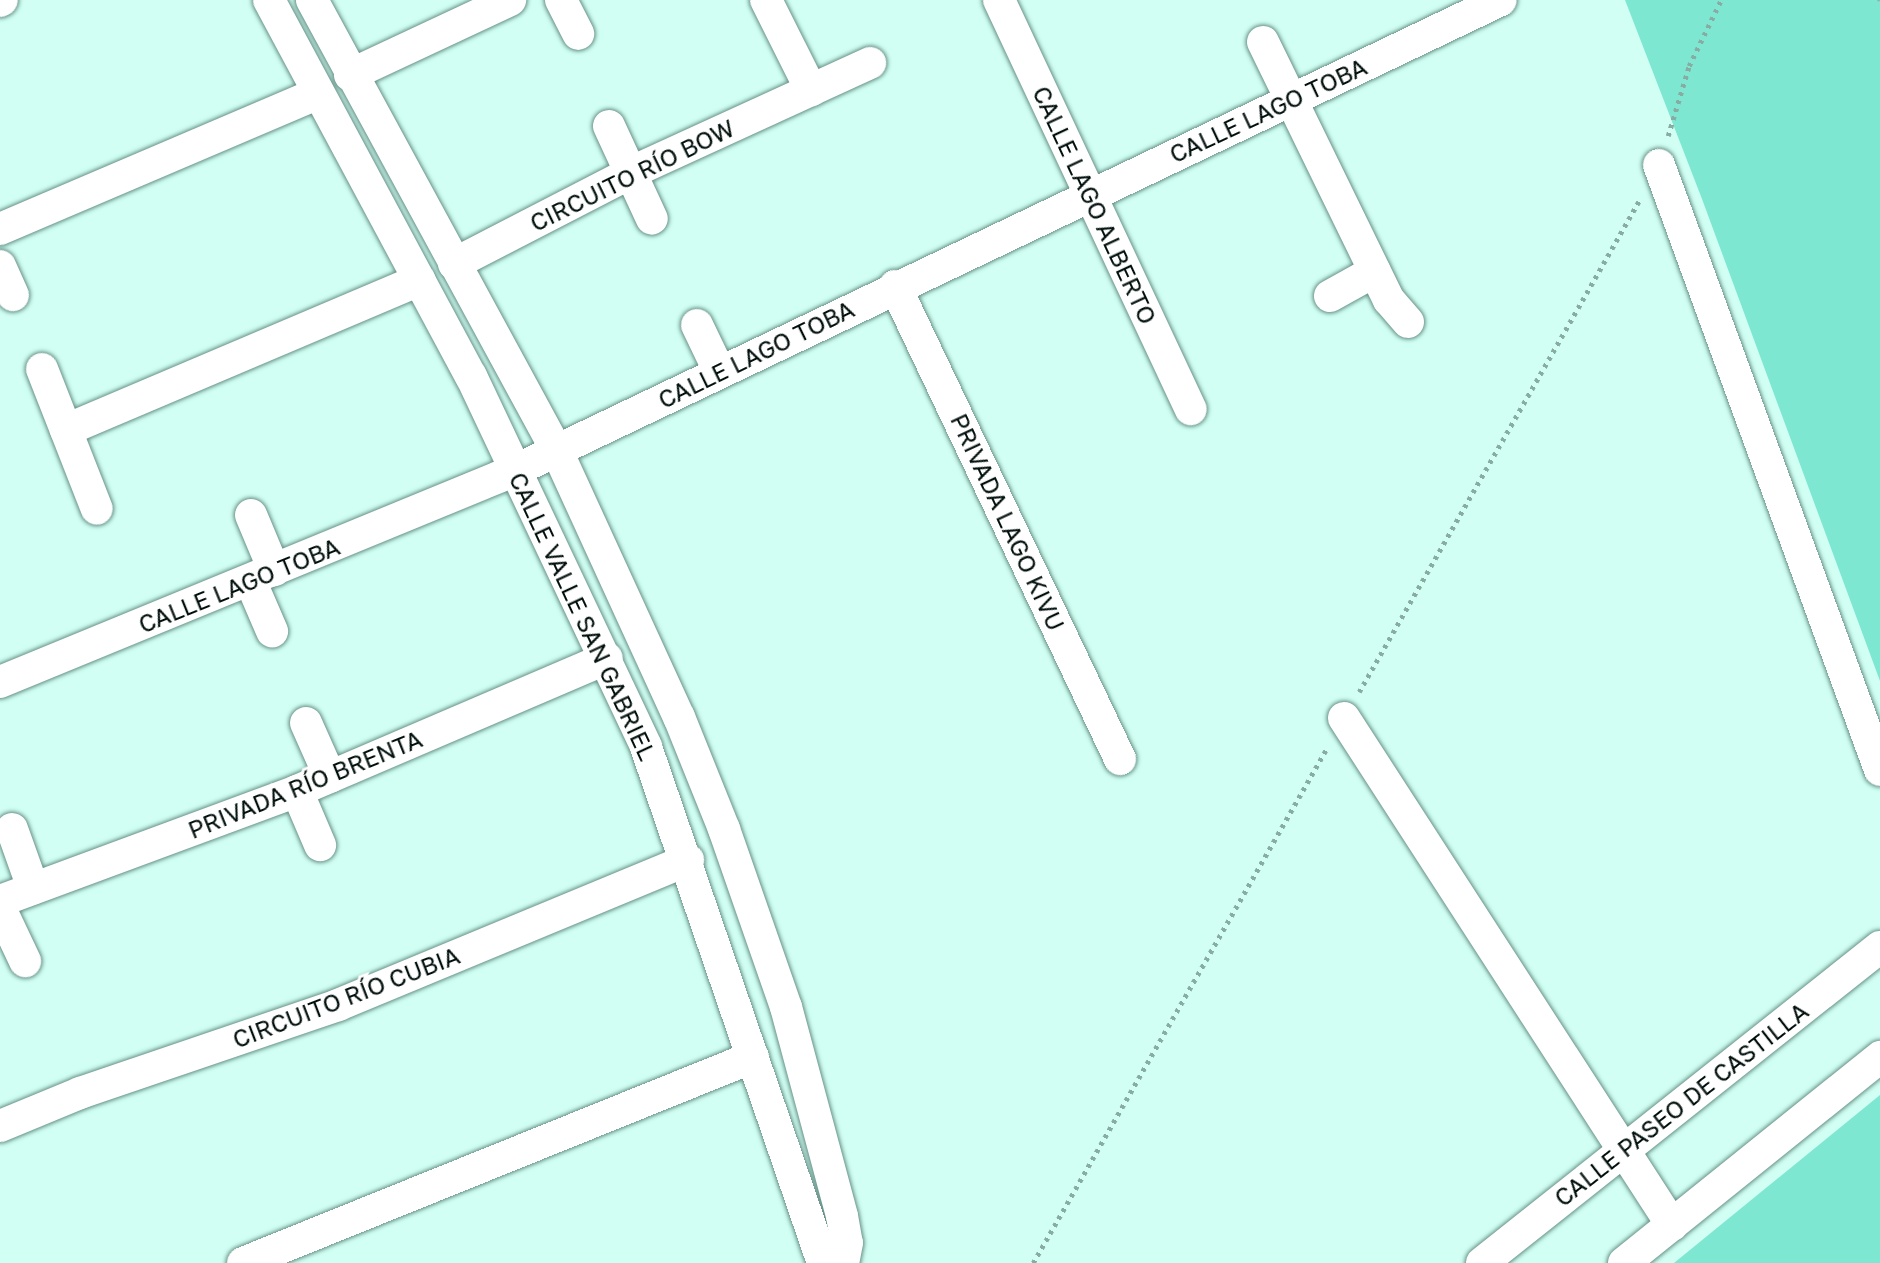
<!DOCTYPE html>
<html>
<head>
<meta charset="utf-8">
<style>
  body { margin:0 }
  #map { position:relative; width:1880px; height:1263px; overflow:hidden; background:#d1fff3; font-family:"Golos Text",sans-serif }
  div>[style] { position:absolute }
  .green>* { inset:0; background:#7ee7d1 }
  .path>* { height:4.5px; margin-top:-2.25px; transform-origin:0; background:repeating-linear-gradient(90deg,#88aba2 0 3.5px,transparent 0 8.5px) }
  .roads { filter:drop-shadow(0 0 2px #679187) drop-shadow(0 0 2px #679187) }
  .minor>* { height:32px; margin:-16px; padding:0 16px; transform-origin:16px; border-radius:16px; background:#fff }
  span { translate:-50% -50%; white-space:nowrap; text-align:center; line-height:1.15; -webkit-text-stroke:6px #fff; paint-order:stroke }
  .street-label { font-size:24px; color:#02100d }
</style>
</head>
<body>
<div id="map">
  <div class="green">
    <div style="clip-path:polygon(1625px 0,1880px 0,1880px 681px,1702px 199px)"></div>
    <div style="clip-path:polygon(1880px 1095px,1880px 1263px,1674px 1263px)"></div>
  </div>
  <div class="path">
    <div style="left:1880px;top:0;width:1px;rotate:90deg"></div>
    <div style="left:1668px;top:136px;width:73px;rotate:-73.3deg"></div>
    <div style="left:1689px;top:66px;width:73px;rotate:-64.1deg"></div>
    <div style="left:1359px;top:692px;width:565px;rotate:-60.31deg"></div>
    <div style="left:1033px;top:1263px;width:593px;rotate:-60.28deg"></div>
  </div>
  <div class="roads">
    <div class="minor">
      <div style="left:269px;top:0;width:427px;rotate:61.8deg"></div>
      <div style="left:471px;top:376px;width:410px;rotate:64.7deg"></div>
      <div style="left:646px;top:747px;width:546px;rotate:71.07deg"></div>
      <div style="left:312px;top:0;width:513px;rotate:61.49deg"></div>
      <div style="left:557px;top:451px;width:293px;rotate:65.4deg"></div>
      <div style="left:679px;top:717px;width:121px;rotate:68.1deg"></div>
      <div style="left:724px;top:829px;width:188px;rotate:70.8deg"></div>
      <div style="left:786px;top:1007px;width:216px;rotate:75deg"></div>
      <div style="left:842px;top:1216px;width:27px;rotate:80deg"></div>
      <div style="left:847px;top:1243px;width:20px;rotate:101deg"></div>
      <div style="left:561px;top:0;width:38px;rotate:63deg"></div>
      <div style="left:766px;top:0;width:101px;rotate:63.4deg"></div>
      <div style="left:999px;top:0;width:452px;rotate:64.9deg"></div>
      <div style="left:0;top:1px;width:2px;rotate:-27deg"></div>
      <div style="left:1263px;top:42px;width:287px;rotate:64deg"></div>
      <div style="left:1389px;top:300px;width:29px;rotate:49deg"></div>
      <div style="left:350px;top:75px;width:177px;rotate:-25.1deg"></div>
      <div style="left:609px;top:126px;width:102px;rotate:65.2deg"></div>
      <div style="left:1659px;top:165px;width:644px;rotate:69.93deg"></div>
      <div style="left:0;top:229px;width:344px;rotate:-23.1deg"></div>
      <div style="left:454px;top:264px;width:200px;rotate:-27.3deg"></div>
      <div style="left:632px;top:172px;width:262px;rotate:-24.6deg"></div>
      <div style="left:0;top:266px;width:32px;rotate:66deg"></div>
      <div style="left:895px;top:286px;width:524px;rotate:64.56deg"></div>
      <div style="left:1330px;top:296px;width:51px;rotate:-29.1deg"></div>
      <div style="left:697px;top:325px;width:51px;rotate:64.4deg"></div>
      <div style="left:42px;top:369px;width:150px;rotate:68.6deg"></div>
      <div style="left:66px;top:430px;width:384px;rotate:-23deg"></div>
      <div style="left:251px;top:515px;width:60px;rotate:67.3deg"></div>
      <div style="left:250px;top:580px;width:56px;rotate:66.7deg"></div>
      <div style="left:0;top:682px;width:558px;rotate:-22.34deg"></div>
      <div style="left:516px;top:470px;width:1091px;rotate:-25.51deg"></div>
      <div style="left:1344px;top:718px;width:604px;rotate:57.1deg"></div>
      <div style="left:306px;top:723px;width:59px;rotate:66deg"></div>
      <div style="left:297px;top:791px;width:59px;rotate:66.9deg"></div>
      <div style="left:12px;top:829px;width:63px;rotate:70.4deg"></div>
      <div style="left:0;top:901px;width:317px;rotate:-20.3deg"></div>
      <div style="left:297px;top:791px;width:337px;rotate:-23.2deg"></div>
      <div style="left:0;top:908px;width:59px;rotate:64.7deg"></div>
      <div style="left:0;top:1126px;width:87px;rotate:-22.4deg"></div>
      <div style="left:80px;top:1093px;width:273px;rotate:-18.8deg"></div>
      <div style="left:338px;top:1005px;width:379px;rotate:-22.5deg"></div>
      <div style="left:243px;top:1263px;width:550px;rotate:-21.99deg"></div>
      <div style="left:1482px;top:1263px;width:508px;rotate:-38.45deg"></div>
      <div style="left:1624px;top:1263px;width:329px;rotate:-38.8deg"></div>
    </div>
  </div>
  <div class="street-label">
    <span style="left:1268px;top:110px;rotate:-25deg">CALLE LAGO TOBA</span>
    <span style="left:632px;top:175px;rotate:-26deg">CIRCUITO RÍO BOW</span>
    <span style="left:1095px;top:205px;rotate:65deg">CALLE LAGO ALBERTO</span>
    <span style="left:756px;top:354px;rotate:-26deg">CALLE LAGO TOBA</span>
    <span style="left:1008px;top:522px;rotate:65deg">PRIVADA LAGO KIVU</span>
    <span style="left:239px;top:585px;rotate:-22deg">CALLE LAGO TOBA</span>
    <span style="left:583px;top:616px;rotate:65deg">CALLE VALLE SAN GABRIEL</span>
    <span style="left:305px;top:784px;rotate:-22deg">PRIVADA RÍO BRENTA</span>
    <span style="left:346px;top:997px;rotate:-21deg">CIRCUITO RÍO CUBIA</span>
    <span style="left:1681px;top:1104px;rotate:-38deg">CALLE PASEO DE CASTILLA</span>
  </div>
</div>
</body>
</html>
